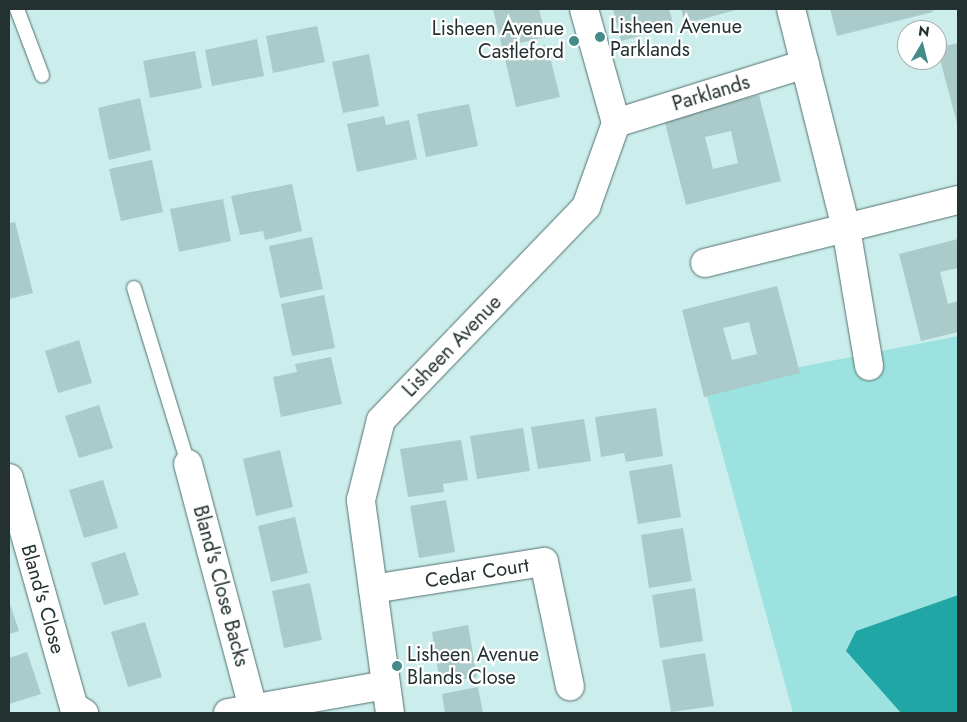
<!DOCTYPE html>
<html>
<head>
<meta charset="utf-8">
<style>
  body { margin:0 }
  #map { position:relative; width:967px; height:722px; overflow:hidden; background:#cbedec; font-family:Jost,sans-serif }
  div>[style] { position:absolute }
  .green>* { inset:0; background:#9ce2e0 }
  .water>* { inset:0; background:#20a7a5 }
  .building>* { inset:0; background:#aacbc9 }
  .roads { filter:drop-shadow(0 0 1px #51706e) drop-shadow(0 0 1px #51706e) }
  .lane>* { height:14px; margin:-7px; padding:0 7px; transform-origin:7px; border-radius:7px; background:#fff }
  .street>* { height:28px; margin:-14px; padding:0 14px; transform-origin:14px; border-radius:14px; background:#fff }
  .dots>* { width:14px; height:14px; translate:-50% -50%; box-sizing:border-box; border:2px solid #fff; border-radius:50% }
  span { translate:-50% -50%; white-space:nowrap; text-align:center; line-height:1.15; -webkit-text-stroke:4.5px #fff; paint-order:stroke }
  .poi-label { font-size:20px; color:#243131 }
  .left { translate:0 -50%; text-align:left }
  .right { translate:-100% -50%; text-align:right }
  .street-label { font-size:20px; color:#243131 }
  .frame { position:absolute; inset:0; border:10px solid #243131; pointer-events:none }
  .north { position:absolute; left:897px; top:20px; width:50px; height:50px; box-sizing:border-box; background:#fff; border:1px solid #a7adad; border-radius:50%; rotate:8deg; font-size:14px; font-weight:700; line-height:20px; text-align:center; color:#243131 }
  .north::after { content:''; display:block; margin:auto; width:18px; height:22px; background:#448b8a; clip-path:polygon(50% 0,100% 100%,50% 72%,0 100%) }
</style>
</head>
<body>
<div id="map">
  <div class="green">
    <div style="clip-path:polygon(958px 336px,958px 595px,856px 631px,846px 651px,901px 713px,793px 713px,704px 386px)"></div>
  </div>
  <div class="water">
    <div style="clip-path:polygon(958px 595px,958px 713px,901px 713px,846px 651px,856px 631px)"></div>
  </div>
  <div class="building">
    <div style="clip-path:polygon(493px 9px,539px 9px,546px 37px,502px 47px)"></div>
    <div style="clip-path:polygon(613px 9px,669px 9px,674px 27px,621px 41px)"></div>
    <div style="clip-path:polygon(681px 9px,739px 9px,685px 24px)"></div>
    <div style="clip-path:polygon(830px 9px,932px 9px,933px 12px,837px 36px)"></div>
    <div style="clip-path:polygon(317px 26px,325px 62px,273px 73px,266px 36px)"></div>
    <div style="clip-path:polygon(257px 39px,264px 76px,212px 86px,205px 50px)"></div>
    <div style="clip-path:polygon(958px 43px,958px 127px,937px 48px)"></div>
    <div style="clip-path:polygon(547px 45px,560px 97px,516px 107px,504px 54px)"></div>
    <div style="clip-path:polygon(195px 51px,202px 88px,150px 98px,143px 61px)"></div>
    <div style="clip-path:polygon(369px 54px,379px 106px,343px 113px,332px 62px)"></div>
    <div style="clip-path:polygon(evenodd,759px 95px,781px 181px,686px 205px,664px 119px,759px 95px,731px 131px,738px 163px,713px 169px,705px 137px,731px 131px)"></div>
    <div style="clip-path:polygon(140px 98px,151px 150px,109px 160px,98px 108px)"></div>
    <div style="clip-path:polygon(469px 104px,478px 146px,426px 157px,417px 114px)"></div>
    <div style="clip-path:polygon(384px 116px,386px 125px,409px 120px,417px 159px,357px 172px,347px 124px)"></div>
    <div style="clip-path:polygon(152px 160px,163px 212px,121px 221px,109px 169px)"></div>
    <div style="clip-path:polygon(292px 184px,302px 231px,265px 240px,263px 231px,240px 235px,231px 196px)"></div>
    <div style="clip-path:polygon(223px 199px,231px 241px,179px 252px,170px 209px)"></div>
    <div style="clip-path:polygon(15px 222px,33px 293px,9px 299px,9px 223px)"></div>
    <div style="clip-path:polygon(312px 237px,323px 289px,280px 298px,269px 246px)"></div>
    <div style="clip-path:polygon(958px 239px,958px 268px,940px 272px,948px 304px,958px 301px,958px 332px,921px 341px,899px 254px)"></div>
    <div style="clip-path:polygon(evenodd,777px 286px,800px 373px,704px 397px,682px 310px,777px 286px,749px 322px,757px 354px,732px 360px,723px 328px,749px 322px)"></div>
    <div style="clip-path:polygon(324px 295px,335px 348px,292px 356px,281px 304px)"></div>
    <div style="clip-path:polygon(79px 340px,92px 383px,58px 393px,45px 351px)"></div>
    <div style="clip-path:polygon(331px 357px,342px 404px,281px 417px,273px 377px,297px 372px,295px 364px)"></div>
    <div style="clip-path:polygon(99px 405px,113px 448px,79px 458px,65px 416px)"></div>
    <div style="clip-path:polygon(656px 408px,663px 456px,626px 462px,624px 453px,601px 457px,595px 417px)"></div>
    <div style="clip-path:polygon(584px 419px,591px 461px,538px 469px,531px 427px)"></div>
    <div style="clip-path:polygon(523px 428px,530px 471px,477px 479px,470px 436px)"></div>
    <div style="clip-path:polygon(461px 440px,468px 480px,443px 484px,444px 492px,408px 497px,400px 449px)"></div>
    <div style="clip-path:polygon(280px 450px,293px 507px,256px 516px,243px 459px)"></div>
    <div style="clip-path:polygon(672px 464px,681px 517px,638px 524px,629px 471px)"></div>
    <div style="clip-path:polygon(103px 480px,118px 528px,84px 538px,69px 490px)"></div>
    <div style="clip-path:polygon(446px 500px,455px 552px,419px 558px,410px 506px)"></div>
    <div style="clip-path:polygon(295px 517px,308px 573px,271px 582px,258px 526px)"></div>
    <div style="clip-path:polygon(683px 528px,692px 581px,649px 588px,641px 535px)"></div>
    <div style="clip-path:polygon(125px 552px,139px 595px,104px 605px,91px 563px)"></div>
    <div style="clip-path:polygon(310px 583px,322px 640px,284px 648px,272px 591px)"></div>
    <div style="clip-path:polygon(695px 588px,703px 641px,660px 648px,652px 595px)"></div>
    <div style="clip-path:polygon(9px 601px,19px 631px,9px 634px)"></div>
    <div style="clip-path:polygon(145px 622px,162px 677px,128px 687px,111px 632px)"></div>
    <div style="clip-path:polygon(468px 625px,477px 677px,440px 683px,432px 632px)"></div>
    <div style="clip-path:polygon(27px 652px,41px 694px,9px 704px,9px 658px)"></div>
    <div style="clip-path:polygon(705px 653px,714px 706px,671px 712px,662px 660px)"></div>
    <div style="clip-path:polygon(478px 687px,483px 713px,445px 713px,442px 694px)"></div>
  </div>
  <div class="roads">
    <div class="lane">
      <div style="left:17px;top:9px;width:71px;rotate:69.3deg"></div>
      <div style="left:134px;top:288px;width:184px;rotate:72.9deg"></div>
    </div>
    <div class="street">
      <div style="left:791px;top:9px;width:226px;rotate:75.9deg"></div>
      <div style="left:846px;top:228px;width:140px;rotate:80.5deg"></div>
      <div style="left:616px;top:123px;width:198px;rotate:-17.3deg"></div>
      <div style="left:705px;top:263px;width:261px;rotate:-14deg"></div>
      <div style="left:188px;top:464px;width:253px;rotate:75.1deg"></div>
      <div style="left:9px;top:478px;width:238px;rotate:74.2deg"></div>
      <div style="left:74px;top:707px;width:12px;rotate:31deg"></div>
      <div style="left:373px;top:589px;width:173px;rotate:-9deg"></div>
      <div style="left:544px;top:562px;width:127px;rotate:78.2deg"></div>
      <div style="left:228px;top:713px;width:159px;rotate:-10.1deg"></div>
      <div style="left:390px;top:713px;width:215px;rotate:-97.8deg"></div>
      <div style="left:361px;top:500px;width:82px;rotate:-76deg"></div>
      <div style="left:381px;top:420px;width:296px;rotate:-46.1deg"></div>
      <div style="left:586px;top:207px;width:89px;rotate:-70.3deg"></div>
      <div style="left:616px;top:123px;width:118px;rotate:-105.7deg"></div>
    </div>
  </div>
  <div class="dots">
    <div style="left:600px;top:37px;background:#448b8a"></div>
    <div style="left:574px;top:41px;background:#448b8a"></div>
    <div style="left:397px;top:666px;background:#448b8a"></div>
  </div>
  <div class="poi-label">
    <span class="left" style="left:610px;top:38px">Lisheen Avenue<br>Parklands</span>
    <span class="right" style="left:564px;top:40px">Lisheen Avenue<br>Castleford</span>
    <span class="left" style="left:407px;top:666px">Lisheen Avenue<br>Blands Close</span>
  </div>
  <div class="street-label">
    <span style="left:711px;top:93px;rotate:-17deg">Parklands</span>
    <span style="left:452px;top:346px;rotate:-46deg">Lisheen Avenue</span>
    <span style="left:477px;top:573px;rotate:-9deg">Cedar Court</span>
    <span style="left:221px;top:586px;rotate:75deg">Bland's Close Backs</span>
    <span style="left:43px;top:599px;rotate:74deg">Bland's Close</span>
  </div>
  <div class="frame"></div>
  <div class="north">N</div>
</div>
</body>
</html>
